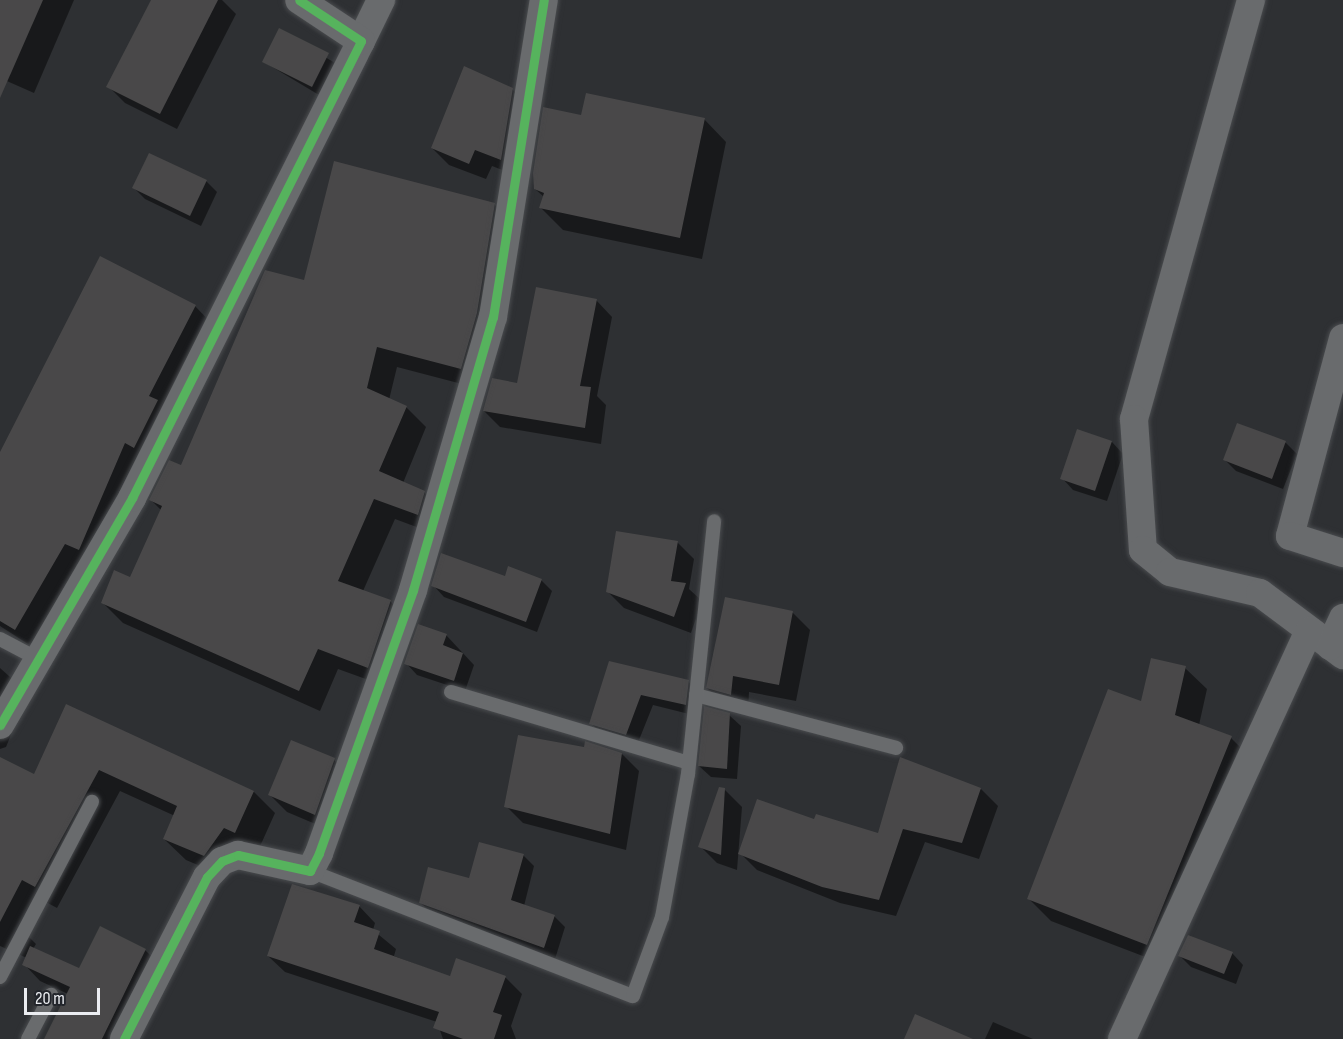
<!DOCTYPE html>
<html>
<head>
<meta charset="utf-8">
<style>
  body { margin:0 }
  #map { position:relative; width:1343px; height:1039px; overflow:hidden; background:#2e3033; font-family:"Sofia Sans Condensed",sans-serif }
  div>[style] { position:absolute }
  .shadow>* { inset:0; background:#0007 }
  .building>* { inset:0; background:#494849 }
  .roads { filter:drop-shadow(0 0 2px #494b4e) drop-shadow(0 0 2px #494b4e) }
  .service>* { height:14px; margin:-7px; padding:0 7px; transform-origin:7px; border-radius:7px; background:#696b6d }
  .minor>* { height:28px; margin:-14px; padding:0 14px; transform-origin:14px; border-radius:14px; background:#696b6d }
  .cycleway>* { height:9px; margin:-4.5px; padding:0 4.5px; transform-origin:4.5px; border-radius:4.5px; background:#56b35d }
  span { translate:-50% -50%; white-space:nowrap; text-align:center; line-height:1.15; -webkit-text-stroke:6px #22252b; paint-order:stroke }
  .scale { position:absolute; left:24px; top:988px; width:76px; height:27px; box-sizing:border-box; border:3px solid #ebedf1; border-top:0; padding-left:8px; font-size:18px; line-height:21px; white-space:nowrap; color:#ebedf1; -webkit-text-stroke:4px #22252b; paint-order:stroke }
</style>
</head>
<body>
<div id="map">
  <div class="shadow">
    <div style="clip-path:polygon(0 0,74px 0,34px 93px,0 78px)"></div>
    <div style="clip-path:polygon(153px 0,222px 0,236px 14px,177px 129px,125px 103px,108px 86px)"></div>
    <div style="clip-path:polygon(280px 30px,340px 66px,324px 98px,264px 62px)"></div>
    <div style="clip-path:polygon(512px 89px,529px 107px,518px 176px,492px 166px,486px 179px,449px 165px,432px 148px)"></div>
    <div style="clip-path:polygon(582px 117px,704px 119px,726px 142px,702px 259px,563px 230px,541px 208px,544px 197px,535px 189px)"></div>
    <div style="clip-path:polygon(206px 181px,217px 192px,201px 226px,145px 199px,134px 188px)"></div>
    <div style="clip-path:polygon(494px 204px,514px 225px,481px 389px,397px 367px,389px 400px,406px 407px,426px 427px,403px 483px,424px 492px,445px 513px,438px 535px,395px 519px,363px 591px,390px 601px,410px 621px,388px 687px,338px 669px,320px 711px,123px 623px,103px 603px,131px 579px,161px 510px,151px 500px,181px 467px,305px 281px)"></div>
    <div style="clip-path:polygon(596px 300px,612px 317px,597px 396px,606px 405px,601px 444px,500px 427px,484px 411px,518px 385px)"></div>
    <div style="clip-path:polygon(195px 306px,214px 326px,34px 648px,0 626px,0 454px)"></div>
    <div style="clip-path:polygon(1238px 424px,1286px 443px,1297px 454px,1283px 489px,1236px 471px,1225px 460px)"></div>
    <div style="clip-path:polygon(1078px 431px,1112px 442px,1123px 454px,1107px 501px,1073px 490px,1062px 478px)"></div>
    <div style="clip-path:polygon(677px 542px,694px 559px,689px 589px,702px 601px,691px 633px,624px 608px,607px 591px)"></div>
    <div style="clip-path:polygon(506px 578px,541px 580px,552px 591px,537px 632px,444px 597px,433px 585px)"></div>
    <div style="clip-path:polygon(726px 599px,793px 613px,810px 630px,796px 701px,749px 692px,748px 711px,724px 705px,707px 688px)"></div>
    <div style="clip-path:polygon(446px 635px,474px 665px,465px 691px,417px 675px,406px 663px)"></div>
    <div style="clip-path:polygon(610px 663px,688px 681px,699px 693px,697px 716px,653px 705px,637px 745px,602px 735px,591px 723px)"></div>
    <div style="clip-path:polygon(0 668px,28px 693px,6px 747px,0 749px)"></div>
    <div style="clip-path:polygon(1185px 668px,1207px 689px,1199px 725px,1231px 738px,1253px 760px,1169px 966px,1051px 921px,1029px 899px)"></div>
    <div style="clip-path:polygon(66px 706px,254px 792px,275px 813px,257px 853px,246px 848px,226px 877px,186px 860px,164px 839px,175px 816px,120px 791px,57px 908px,44px 901px,26px 934px,36px 944px,33px 949px,79px 970px,100px 928px,145px 950px,162px 967px,126px 1039px,45px 1039px,68px 994px,40px 981px,24px 964px,27px 958px,0 946px,0 785px,35px 776px)"></div>
    <div style="clip-path:polygon(729px 715px,741px 726px,737px 779px,711px 777px,699px 766px)"></div>
    <div style="clip-path:polygon(292px 742px,334px 760px,351px 777px,332px 831px,287px 812px,270px 795px)"></div>
    <div style="clip-path:polygon(622px 754px,639px 771px,626px 850px,523px 823px,506px 806px)"></div>
    <div style="clip-path:polygon(981px 789px,998px 806px,979px 859px,925px 842px,896px 916px,840px 903px,757px 870px,740px 853px,815px 821px,879px 835px)"></div>
    <div style="clip-path:polygon(725px 790px,742px 807px,737px 870px,717px 863px,700px 846px)"></div>
    <div style="clip-path:polygon(523px 855px,534px 866px,524px 906px,554px 916px,565px 927px,555px 959px,432px 914px,420px 902px)"></div>
    <div style="clip-path:polygon(359px 906px,375px 923px,373px 930px,396px 949px,394px 956px,450px 977px,457px 960px,506px 978px,522px 994px,511px 1026px,516px 1039px,443px 1039px,437px 1022px,285px 972px,268px 956px)"></div>
    <div style="clip-path:polygon(1232px 953px,1243px 965px,1236px 984px,1191px 967px,1180px 956px)"></div>
    <div style="clip-path:polygon(993px 1022px,1033px 1039px,985px 1039px)"></div>
  </div>
  <div class="building">
    <div style="clip-path:polygon(0 0,43px 0,0 98px)"></div>
    <div style="clip-path:polygon(151px 0,218px 0,160px 114px,106px 87px)"></div>
    <div style="clip-path:polygon(279px 28px,329px 53px,312px 87px,262px 62px)"></div>
    <div style="clip-path:polygon(464px 66px,513px 88px,501px 160px,475px 150px,469px 164px,431px 148px)"></div>
    <div style="clip-path:polygon(586px 93px,705px 118px,680px 238px,539px 208px,544px 193px,534px 189px,533px 173px,543px 107px,581px 115px)"></div>
    <div style="clip-path:polygon(149px 153px,207px 180px,190px 216px,132px 188px)"></div>
    <div style="clip-path:polygon(334px 161px,495px 203px,477px 313px,461px 369px,377px 347px,367px 388px,407px 406px,379px 471px,425px 491px,418px 515px,374px 499px,338px 581px,391px 600px,368px 668px,318px 649px,299px 691px,101px 603px,114px 570px,130px 577px,162px 506px,149px 500px,169px 460px,181px 465px,265px 270px,304px 280px)"></div>
    <div style="clip-path:polygon(100px 256px,196px 305px,149px 396px,158px 400px,134px 448px,125px 443px,79px 550px,65px 544px,15px 630px,0 621px,0 452px)"></div>
    <div style="clip-path:polygon(536px 287px,597px 299px,580px 386px,591px 387px,585px 428px,483px 411px,492px 378px,517px 383px)"></div>
    <div style="clip-path:polygon(1237px 423px,1286px 441px,1272px 479px,1223px 460px)"></div>
    <div style="clip-path:polygon(1077px 429px,1112px 441px,1095px 491px,1060px 479px)"></div>
    <div style="clip-path:polygon(616px 531px,678px 541px,671px 581px,686px 583px,674px 617px,606px 592px)"></div>
    <div style="clip-path:polygon(441px 553px,505px 576px,508px 566px,542px 579px,526px 622px,431px 586px)"></div>
    <div style="clip-path:polygon(725px 597px,793px 611px,779px 685px,733px 676px,731px 695px,706px 688px)"></div>
    <div style="clip-path:polygon(418px 624px,447px 634px,443px 645px,463px 653px,454px 681px,404px 664px)"></div>
    <div style="clip-path:polygon(1151px 658px,1186px 666px,1175px 715px,1232px 736px,1147px 945px,1027px 899px,1108px 689px,1141px 701px)"></div>
    <div style="clip-path:polygon(609px 661px,689px 680px,686px 705px,641px 695px,626px 735px,589px 724px)"></div>
    <div style="clip-path:polygon(66px 704px,254px 791px,235px 833px,224px 828px,204px 856px,163px 839px,177px 806px,99px 770px,35px 887px,22px 880px,0 922px,0 757px,34px 774px)"></div>
    <div style="clip-path:polygon(704px 706px,730px 713px,727px 769px,698px 766px)"></div>
    <div style="clip-path:polygon(518px 735px,584px 747px,585px 741px,622px 753px,610px 834px,504px 807px)"></div>
    <div style="clip-path:polygon(291px 740px,335px 758px,315px 815px,268px 795px)"></div>
    <div style="clip-path:polygon(900px 757px,981px 788px,962px 843px,903px 829px,879px 900px,822px 887px,738px 854px,757px 799px,814px 819px,816px 814px,878px 833px)"></div>
    <div style="clip-path:polygon(719px 787px,725px 788px,721px 855px,698px 847px)"></div>
    <div style="clip-path:polygon(479px 842px,524px 854px,511px 900px,555px 915px,544px 948px,419px 903px,428px 867px,469px 878px)"></div>
    <div style="clip-path:polygon(292px 884px,360px 905px,354px 922px,380px 931px,374px 949px,450px 976px,456px 958px,506px 976px,493px 1012px,502px 1015px,494px 1039px,463px 1039px,433px 1028px,439px 1012px,267px 956px)"></div>
    <div style="clip-path:polygon(100px 926px,146px 949px,102px 1039px,44px 1039px,70px 987px,22px 965px,30px 946px,79px 968px)"></div>
    <div style="clip-path:polygon(1188px 935px,1233px 952px,1224px 974px,1178px 956px)"></div>
    <div style="clip-path:polygon(915px 1014px,973px 1039px,904px 1039px)"></div>
  </div>
  <div class="roads">
    <div class="service">
      <div style="left:0;top:639px;width:43px;rotate:27.8deg"></div>
      <div style="left:451px;top:692px;width:248px;rotate:16.6deg"></div>
      <div style="left:696px;top:695px;width:207px;rotate:14.8deg"></div>
      <div style="left:310px;top:871px;width:346px;rotate:21.2deg"></div>
      <div style="left:633px;top:996px;width:84px;rotate:-69.8deg"></div>
      <div style="left:662px;top:917px;width:145px;rotate:-79.7deg"></div>
      <div style="left:688px;top:774px;width:254px;rotate:-84.1deg"></div>
      <div style="left:0;top:977px;width:198px;rotate:-62.3deg"></div>
      <div style="left:28px;top:1039px;width:50px;rotate:-62.4deg"></div>
    </div>
    <div class="minor">
      <div style="left:1251px;top:0;width:435px;rotate:105.6deg"></div>
      <div style="left:1134px;top:419px;width:131px;rotate:86.1deg"></div>
      <div style="left:1143px;top:550px;width:35px;rotate:39deg"></div>
      <div style="left:1170px;top:572px;width:92px;rotate:13.1deg"></div>
      <div style="left:1260px;top:593px;width:104px;rotate:36.8deg"></div>
      <div style="left:361px;top:41px;width:46px;rotate:-64deg"></div>
      <div style="left:1343px;top:338px;width:205px;rotate:105deg"></div>
      <div style="left:1290px;top:536px;width:56px;rotate:17.8deg"></div>
      <div style="left:1330px;top:646px;width:31px;rotate:-65deg"></div>
      <div style="left:0;top:725px;width:263px;rotate:-59.8deg"></div>
      <div style="left:132px;top:498px;width:511px;rotate:-63.38deg"></div>
      <div style="left:361px;top:41px;width:74px;rotate:-146.5deg"></div>
      <div style="left:124px;top:1039px;width:182px;rotate:-62.9deg"></div>
      <div style="left:207px;top:877px;width:22px;rotate:-47deg"></div>
      <div style="left:222px;top:861px;width:17px;rotate:-21deg"></div>
      <div style="left:238px;top:855px;width:74px;rotate:12.5deg"></div>
      <div style="left:310px;top:871px;width:20px;rotate:-63deg"></div>
      <div style="left:319px;top:853px;width:279px;rotate:-70.3deg"></div>
      <div style="left:413px;top:590px;width:284px;rotate:-73.7deg"></div>
      <div style="left:493px;top:317px;width:321px;rotate:-80.9deg"></div>
      <div style="left:1122px;top:1039px;width:449px;rotate:-65.4deg"></div>
    </div>
  </div>
  <div class="cycleway">
    <div style="left:0;top:725px;width:263px;rotate:-59.8deg"></div>
    <div style="left:132px;top:498px;width:511px;rotate:-63.38deg"></div>
    <div style="left:361px;top:41px;width:74px;rotate:-146.5deg"></div>
    <div style="left:124px;top:1039px;width:182px;rotate:-62.9deg"></div>
    <div style="left:207px;top:877px;width:22px;rotate:-47deg"></div>
    <div style="left:222px;top:861px;width:17px;rotate:-21deg"></div>
    <div style="left:238px;top:855px;width:74px;rotate:12.5deg"></div>
    <div style="left:310px;top:871px;width:20px;rotate:-63deg"></div>
    <div style="left:319px;top:853px;width:279px;rotate:-70.3deg"></div>
    <div style="left:413px;top:590px;width:284px;rotate:-73.7deg"></div>
    <div style="left:493px;top:317px;width:321px;rotate:-80.9deg"></div>
  </div>
  <div class="scale">20 m</div>
</div>
</body>
</html>
